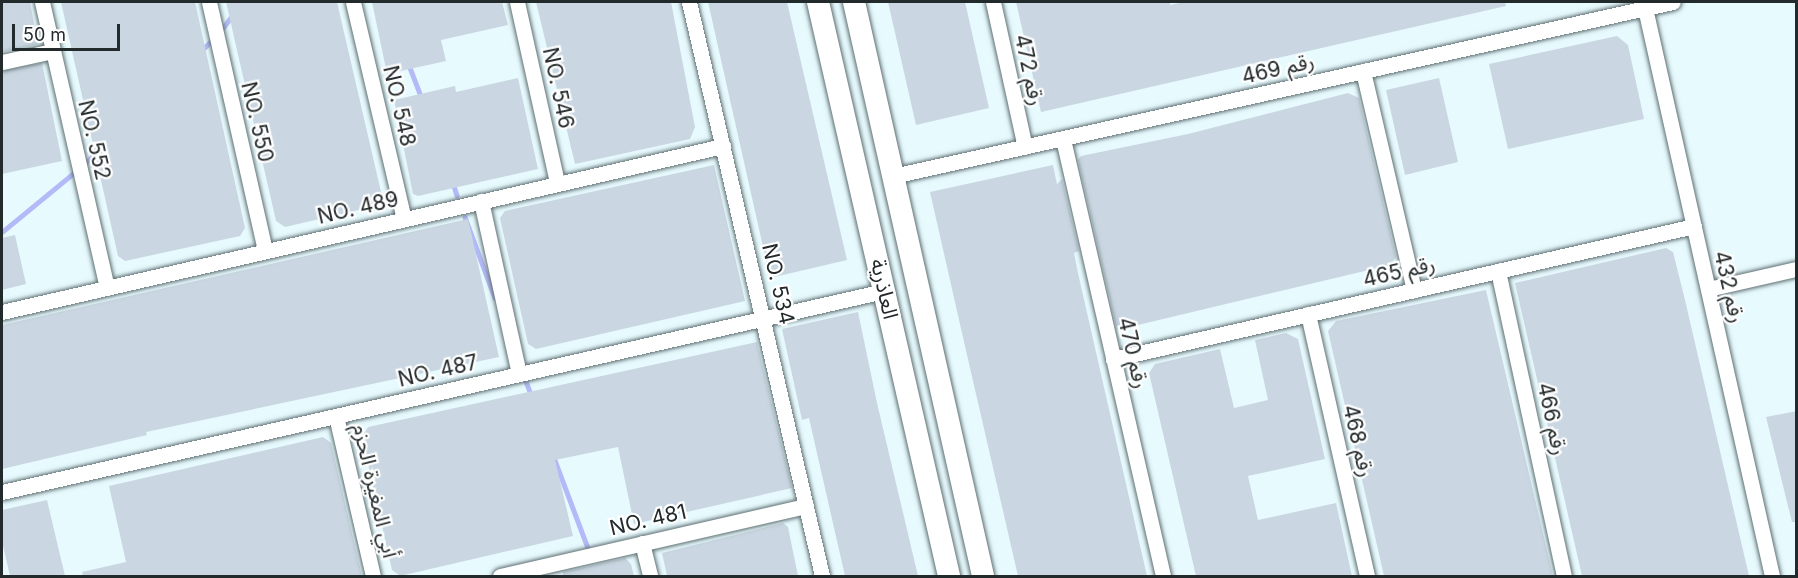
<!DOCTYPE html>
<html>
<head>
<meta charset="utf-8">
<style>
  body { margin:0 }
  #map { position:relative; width:1798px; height:578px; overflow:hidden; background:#e7fafe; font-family:Inter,"Noto Sans Arabic",sans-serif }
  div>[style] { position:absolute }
  .stream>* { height:4.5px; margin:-2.25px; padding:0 2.25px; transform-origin:2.25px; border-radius:2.25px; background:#b3baf7 }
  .building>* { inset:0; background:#cad7e2 }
  .roads { filter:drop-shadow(0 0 2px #5f6f72) drop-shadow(0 0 2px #5f6f72) }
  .street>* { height:15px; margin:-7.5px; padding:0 7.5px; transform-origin:7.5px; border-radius:7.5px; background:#fff }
  .secondary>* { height:22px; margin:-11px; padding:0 11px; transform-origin:11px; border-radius:11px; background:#fff }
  span { translate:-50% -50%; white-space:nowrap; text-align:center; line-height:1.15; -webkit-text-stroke:4.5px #fff; paint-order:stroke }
  .street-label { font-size:21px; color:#232a2b }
  .frame { position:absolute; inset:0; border:3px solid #232a2b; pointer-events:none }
  .scale { position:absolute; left:12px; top:24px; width:108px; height:27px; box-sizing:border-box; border:3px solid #232a2b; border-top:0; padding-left:8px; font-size:18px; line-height:21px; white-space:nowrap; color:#232a2b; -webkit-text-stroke:4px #fff; paint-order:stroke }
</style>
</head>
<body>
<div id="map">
  <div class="stream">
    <div style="left:220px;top:32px;width:22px;rotate:-54deg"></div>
    <div style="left:201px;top:51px;width:18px;rotate:-45deg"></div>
    <div style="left:409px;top:65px;width:36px;rotate:69deg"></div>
    <div style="left:82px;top:166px;width:22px;rotate:-43deg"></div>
    <div style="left:453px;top:183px;width:13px;rotate:72deg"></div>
    <div style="left:465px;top:217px;width:86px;rotate:69.7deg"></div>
    <div style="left:2px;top:232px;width:96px;rotate:-39.5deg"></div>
    <div style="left:524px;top:376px;width:22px;rotate:69deg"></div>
    <div style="left:553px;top:455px;width:103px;rotate:69.4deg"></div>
  </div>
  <div class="building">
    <div style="clip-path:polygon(2px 2px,30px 2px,38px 44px,2px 52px)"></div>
    <div style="clip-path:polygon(61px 2px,195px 2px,245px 228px,240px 236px,125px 261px,118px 256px)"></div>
    <div style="clip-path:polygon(226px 2px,337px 2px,382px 196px,376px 206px,285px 227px,276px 221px)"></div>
    <div style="clip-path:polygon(372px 2px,502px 2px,508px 25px,441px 40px,446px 61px,387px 74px)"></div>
    <div style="clip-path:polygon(536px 2px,671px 2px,695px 127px,690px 139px,575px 164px)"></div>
    <div style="clip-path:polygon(708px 2px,787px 2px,847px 260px,770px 278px)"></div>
    <div style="clip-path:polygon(888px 2px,965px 2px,989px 108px,916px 125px)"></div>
    <div style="clip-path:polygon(1016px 2px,1170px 2px,1170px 5px,1184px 2px,1505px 2px,1506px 6px,1041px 112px)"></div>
    <div style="clip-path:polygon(1617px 36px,1628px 45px,1644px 119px,1508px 149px,1489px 64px)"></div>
    <div style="clip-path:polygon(42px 63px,62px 161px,2px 174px,2px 71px)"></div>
    <div style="clip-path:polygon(518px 78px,538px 169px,418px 196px,413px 194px,394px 100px,455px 86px,456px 92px)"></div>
    <div style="clip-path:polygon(1439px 78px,1458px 162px,1405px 175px,1386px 90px)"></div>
    <div style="clip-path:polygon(1348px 93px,1359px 98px,1396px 257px,1390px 265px,1117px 330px,1078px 160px,1081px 156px,1188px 134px)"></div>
    <div style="clip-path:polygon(714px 165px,745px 301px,536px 349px,528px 344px,500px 218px,505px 211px)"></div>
    <div style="clip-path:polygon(1053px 165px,1057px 184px,1062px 179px,1079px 251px,1074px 253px,1078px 273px,1147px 576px,1018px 576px,967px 355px,930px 192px)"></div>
    <div style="clip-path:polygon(468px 219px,499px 357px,146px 432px,147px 435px,2px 469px,2px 325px)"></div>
    <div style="clip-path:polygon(15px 235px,26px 284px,2px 290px,2px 238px)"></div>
    <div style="clip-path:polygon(1666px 248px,1673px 252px,1685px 300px,1749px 576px,1582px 576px,1515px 283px)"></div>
    <div style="clip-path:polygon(1486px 290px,1553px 576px,1384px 576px,1328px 331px,1336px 321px)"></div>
    <div style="clip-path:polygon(858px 312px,877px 403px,918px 576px,845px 576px,809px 418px,802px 420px,782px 329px)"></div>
    <div style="clip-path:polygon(1286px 333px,1298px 339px,1325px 459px,1248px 476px,1258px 520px,1336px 503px,1352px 576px,1196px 576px,1149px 373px,1155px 364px,1220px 349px,1234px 408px,1268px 400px,1255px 340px)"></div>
    <div style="clip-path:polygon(757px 342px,792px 488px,634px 524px,618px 447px,555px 460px,573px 536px,400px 576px,392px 570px,362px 437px,368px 427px)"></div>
    <div style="clip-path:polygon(1797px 411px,1797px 522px,1792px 522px,1766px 417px)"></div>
    <div style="clip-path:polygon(323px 437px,331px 443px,362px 576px,83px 576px,82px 572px,126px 562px,109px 486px)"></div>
    <div style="clip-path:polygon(47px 500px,65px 576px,10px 576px,2px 541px,2px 510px)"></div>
    <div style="clip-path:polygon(783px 523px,788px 527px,798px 576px,667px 576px,662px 553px)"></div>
    <div style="clip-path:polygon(625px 558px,631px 564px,634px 576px,563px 576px,563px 572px)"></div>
  </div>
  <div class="roads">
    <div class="street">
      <div style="left:42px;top:2px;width:293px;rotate:77.2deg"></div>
      <div style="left:209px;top:2px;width:255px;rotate:77.3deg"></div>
      <div style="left:353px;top:2px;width:223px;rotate:76.8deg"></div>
      <div style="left:517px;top:2px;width:185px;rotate:77.5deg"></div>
      <div style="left:689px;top:2px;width:589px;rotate:76.95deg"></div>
      <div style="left:993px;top:2px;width:148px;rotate:77.6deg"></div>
      <div style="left:1645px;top:8px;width:582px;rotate:77.4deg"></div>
      <div style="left:2px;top:62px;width:52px;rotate:-12.2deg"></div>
      <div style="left:1363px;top:71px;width:225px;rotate:76.9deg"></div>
      <div style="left:1063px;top:139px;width:448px;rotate:77.1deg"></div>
      <div style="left:893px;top:176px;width:799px;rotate:-12.58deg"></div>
      <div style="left:481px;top:201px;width:177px;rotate:77.6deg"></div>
      <div style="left:1498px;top:271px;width:312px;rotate:77.8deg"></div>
      <div style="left:1708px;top:289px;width:90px;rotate:-12.8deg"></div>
      <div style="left:2px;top:312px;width:740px;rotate:-12.97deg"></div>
      <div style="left:1308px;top:314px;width:269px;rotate:77.3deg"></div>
      <div style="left:1113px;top:359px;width:596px;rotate:-12.89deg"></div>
      <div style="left:336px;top:416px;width:164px;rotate:77deg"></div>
      <div style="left:2px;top:492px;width:905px;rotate:-12.84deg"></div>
      <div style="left:642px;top:543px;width:34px;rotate:76deg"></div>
      <div style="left:500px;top:576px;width:314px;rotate:-12.9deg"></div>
    </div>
    <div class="secondary">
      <div style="left:818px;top:2px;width:589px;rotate:77.14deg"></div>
      <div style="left:854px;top:2px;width:588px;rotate:77.33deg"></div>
    </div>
  </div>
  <div class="street-label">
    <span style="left:1278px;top:69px;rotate:-13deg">رقم 469</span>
    <span style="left:1029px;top:70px;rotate:78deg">رقم 472</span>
    <span style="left:558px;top:88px;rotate:78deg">NO. 546</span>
    <span style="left:399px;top:106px;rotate:77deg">NO. 548</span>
    <span style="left:257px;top:122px;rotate:77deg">NO. 550</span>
    <span style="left:94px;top:140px;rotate:77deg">NO. 552</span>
    <span style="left:358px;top:208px;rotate:-13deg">NO. 489</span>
    <span style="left:1399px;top:272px;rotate:-13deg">رقم 465</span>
    <span style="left:778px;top:284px;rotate:77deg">NO. 534</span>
    <span style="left:1729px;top:287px;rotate:77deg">رقم 432</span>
    <span style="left:884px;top:289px;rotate:77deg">العاذرية</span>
    <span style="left:1133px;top:353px;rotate:77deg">رقم 470</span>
    <span style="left:438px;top:371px;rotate:-13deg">NO. 487</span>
    <span style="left:1552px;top:419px;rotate:78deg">رقم 466</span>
    <span style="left:1358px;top:441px;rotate:77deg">رقم 468</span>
    <span style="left:375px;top:491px;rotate:77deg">أبي المغيرة الحزم</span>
    <span style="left:648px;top:520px;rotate:-13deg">NO. 481</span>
  </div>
  <div class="frame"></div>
  <div class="scale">50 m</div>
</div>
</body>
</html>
